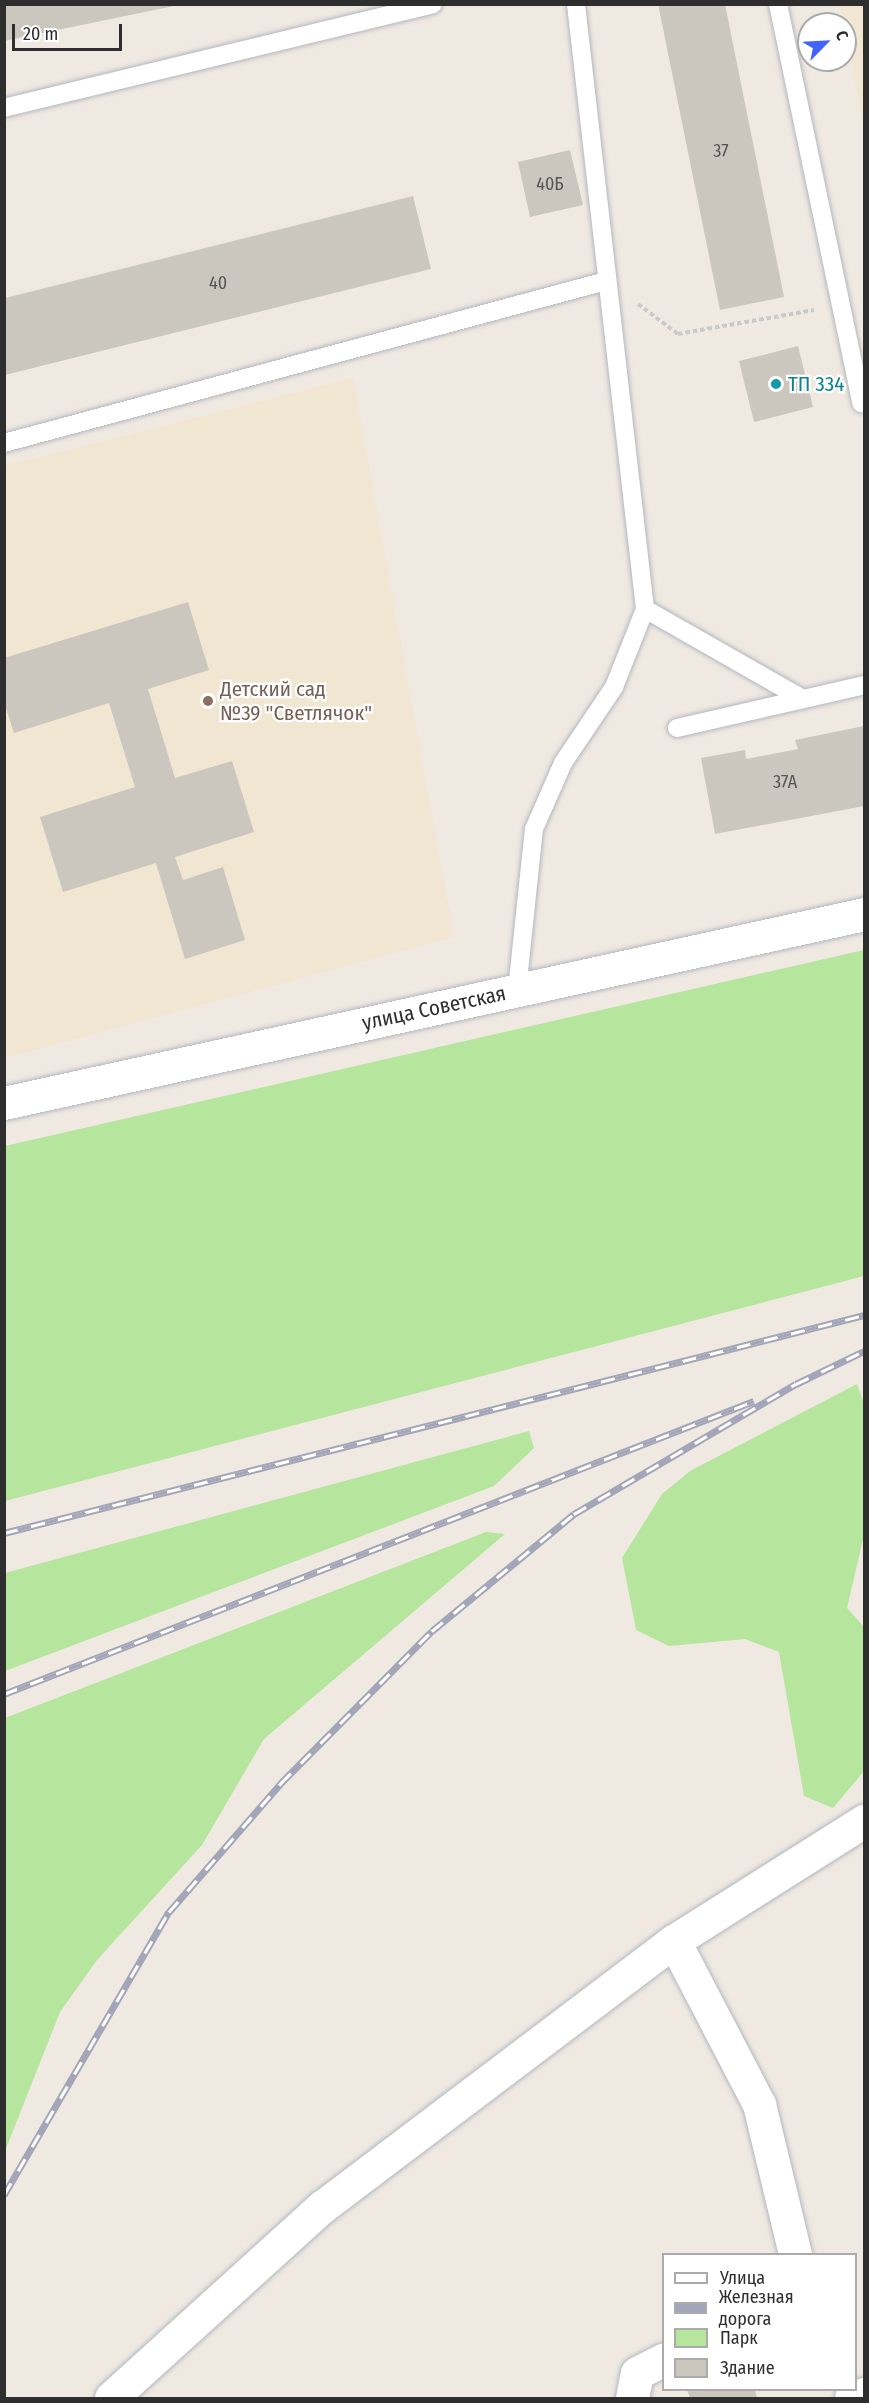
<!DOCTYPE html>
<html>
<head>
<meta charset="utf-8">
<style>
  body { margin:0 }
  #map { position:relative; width:869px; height:2403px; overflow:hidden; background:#efe9e1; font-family:"Fira Sans Condensed",sans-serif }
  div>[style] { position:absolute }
  .education>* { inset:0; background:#f0e6d1 }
  .green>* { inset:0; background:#b6e59e }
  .building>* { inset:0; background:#cbc7bf }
  .path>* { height:4px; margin-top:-2px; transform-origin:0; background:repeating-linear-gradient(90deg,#c9c9c9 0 4.5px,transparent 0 7.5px) }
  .roads { filter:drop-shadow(0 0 2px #b4b7c1) drop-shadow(0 0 2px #b4b7c1) }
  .service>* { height:18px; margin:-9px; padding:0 9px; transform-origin:9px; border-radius:9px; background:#fff }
  .minor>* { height:33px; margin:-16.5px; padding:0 16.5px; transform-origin:16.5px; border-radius:16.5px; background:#fff }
  .rail>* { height:7px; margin-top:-3.5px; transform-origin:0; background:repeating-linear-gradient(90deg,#fff 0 14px,#a3a6b8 0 28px); box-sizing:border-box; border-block:2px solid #a3a6b8 }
  .dots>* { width:16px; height:16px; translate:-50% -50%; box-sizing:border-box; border:3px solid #fff; border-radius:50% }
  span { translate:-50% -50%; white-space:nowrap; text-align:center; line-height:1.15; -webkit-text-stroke:4.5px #fff; paint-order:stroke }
  .number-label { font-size:18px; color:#555452 }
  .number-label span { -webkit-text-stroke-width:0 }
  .culture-label { font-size:21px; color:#0d838f }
  .left { translate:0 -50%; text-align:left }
  .education-label { font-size:21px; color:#785e54 }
  .street-label { font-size:21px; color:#2e2e2e }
  .frame { position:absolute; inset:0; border:6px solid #2e2e2e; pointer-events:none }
  .legend { position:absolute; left:662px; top:2253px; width:195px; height:138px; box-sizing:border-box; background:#fff; border:2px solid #ababab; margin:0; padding:8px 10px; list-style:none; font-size:18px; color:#2e2e2e }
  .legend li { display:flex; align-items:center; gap:12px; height:30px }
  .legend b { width:30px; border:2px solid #ababab }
  .north { position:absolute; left:797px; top:12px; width:60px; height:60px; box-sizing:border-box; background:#fff; border:2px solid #ababab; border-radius:50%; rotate:66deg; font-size:16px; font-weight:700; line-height:24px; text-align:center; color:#2e2e2e }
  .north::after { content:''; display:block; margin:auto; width:21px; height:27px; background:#4264fb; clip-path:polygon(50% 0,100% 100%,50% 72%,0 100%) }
  .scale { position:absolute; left:12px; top:24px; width:110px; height:27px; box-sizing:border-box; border:3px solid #2e2e2e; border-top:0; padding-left:8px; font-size:18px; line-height:21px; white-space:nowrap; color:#2e2e2e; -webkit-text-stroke:4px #fff; paint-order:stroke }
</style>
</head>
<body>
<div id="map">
  <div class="education">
    <div style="clip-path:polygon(838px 5px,864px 5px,864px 133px,845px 24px)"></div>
    <div style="clip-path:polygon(353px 378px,454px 937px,5px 1058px,5px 466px)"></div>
  </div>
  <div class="green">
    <div style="clip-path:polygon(864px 950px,864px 1276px,5px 1501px,5px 1146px)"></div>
    <div style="clip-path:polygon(857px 1384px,864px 1404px,864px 1535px,847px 1608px,864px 1627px,864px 1771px,833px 1808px,804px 1796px,779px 1652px,745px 1639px,669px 1646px,636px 1630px,622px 1558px,662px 1494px,690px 1471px)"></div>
    <div style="clip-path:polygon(529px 1431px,534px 1448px,494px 1486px,5px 1671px,5px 1573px)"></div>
    <div style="clip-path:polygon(486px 1532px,505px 1534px,264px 1739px,202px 1845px,97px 1960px,60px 2012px,5px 2151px,5px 1718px)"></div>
  </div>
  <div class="building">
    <div style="clip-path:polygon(4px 4px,174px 4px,174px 6px,4px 41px)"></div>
    <div style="clip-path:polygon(658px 4px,725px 4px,784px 297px,720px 310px)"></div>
    <div style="clip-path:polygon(570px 150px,583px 205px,530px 217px,518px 162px)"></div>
    <div style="clip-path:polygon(413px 196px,431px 269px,5px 375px,5px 298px)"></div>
    <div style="clip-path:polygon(798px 346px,813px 407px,754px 422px,739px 361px)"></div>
    <div style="clip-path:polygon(188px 602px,209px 670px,148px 689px,175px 778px,232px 761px,254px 832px,175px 857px,183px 880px,223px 867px,245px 940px,185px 959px,156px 863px,63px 892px,40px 817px,135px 787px,109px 703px,14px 733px,4px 702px,4px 658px)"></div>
    <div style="clip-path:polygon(864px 726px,864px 806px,715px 834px,701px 758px,745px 750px,746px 759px,798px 749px,795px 740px)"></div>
    <div style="clip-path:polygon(687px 2390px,755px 2390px,757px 2398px,690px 2398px)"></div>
  </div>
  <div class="path">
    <div style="left:638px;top:304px;width:50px;rotate:36.9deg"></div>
    <div style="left:678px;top:334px;width:138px;rotate:-10deg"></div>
  </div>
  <div class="roads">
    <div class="service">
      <div style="left:778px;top:4px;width:408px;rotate:78.2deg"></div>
      <div style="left:4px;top:108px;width:441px;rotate:-13.6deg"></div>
      <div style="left:4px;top:443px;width:623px;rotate:-15.06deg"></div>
      <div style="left:645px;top:609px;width:182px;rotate:29.7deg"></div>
      <div style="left:677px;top:728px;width:192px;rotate:-12.9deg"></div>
      <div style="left:517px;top:990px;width:162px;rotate:-84deg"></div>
      <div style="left:534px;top:829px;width:72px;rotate:-66.3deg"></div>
      <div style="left:563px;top:763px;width:92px;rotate:-56.1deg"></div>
      <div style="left:614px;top:687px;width:84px;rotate:-68.3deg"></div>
      <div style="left:645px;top:609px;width:609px;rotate:-96.51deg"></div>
    </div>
    <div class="minor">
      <div style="left:4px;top:1103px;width:881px;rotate:-12.39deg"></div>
      <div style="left:674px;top:1941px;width:184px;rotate:62.5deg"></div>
      <div style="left:759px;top:2104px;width:154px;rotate:76.5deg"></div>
      <div style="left:111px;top:2398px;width:285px;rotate:-42.2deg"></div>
      <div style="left:322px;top:2207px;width:441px;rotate:-37.1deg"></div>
      <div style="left:674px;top:1941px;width:225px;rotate:-32.3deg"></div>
      <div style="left:632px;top:2398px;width:25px;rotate:-79deg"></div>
      <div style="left:637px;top:2373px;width:30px;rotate:-27deg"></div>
      <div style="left:851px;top:2398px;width:14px;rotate:-17deg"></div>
    </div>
  </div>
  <div class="rail">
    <div style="left:4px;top:1533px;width:887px;rotate:-14.22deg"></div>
    <div style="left:4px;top:1694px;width:805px;rotate:-21.34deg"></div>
    <div style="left:4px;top:2195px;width:328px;rotate:-59.8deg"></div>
    <div style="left:169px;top:1912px;width:171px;rotate:-49deg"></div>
    <div style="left:281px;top:1783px;width:214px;rotate:-45.2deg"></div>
    <div style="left:432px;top:1631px;width:184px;rotate:-39.5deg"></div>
    <div style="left:574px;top:1514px;width:257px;rotate:-30.4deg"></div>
    <div style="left:796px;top:1384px;width:76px;rotate:-25.9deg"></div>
  </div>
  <div class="dots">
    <div style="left:776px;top:384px;background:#0f9aa8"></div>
    <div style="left:208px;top:701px;background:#8d6e63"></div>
  </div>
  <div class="number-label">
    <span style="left:721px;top:151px">37</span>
    <span style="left:550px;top:184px">40Б</span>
    <span style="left:218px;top:283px">40</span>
    <span style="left:785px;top:782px">37А</span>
  </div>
  <div class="culture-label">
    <span class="left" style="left:788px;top:384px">ТП 334</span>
  </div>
  <div class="education-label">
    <span class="left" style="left:220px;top:701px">Детский сад<br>№39 "Светлячок"</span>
  </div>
  <div class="street-label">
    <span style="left:434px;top:1008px;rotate:-12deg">улица Советская</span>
  </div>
  <div class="frame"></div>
  <ul class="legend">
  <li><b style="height:8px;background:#fff"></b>Улица</li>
  <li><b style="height:8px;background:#a3a6b8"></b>Железная дорога</li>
  <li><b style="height:16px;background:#b6e59e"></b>Парк</li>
  <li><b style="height:16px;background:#cbc7bf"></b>Здание</li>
  </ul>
  <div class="north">С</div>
  <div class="scale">20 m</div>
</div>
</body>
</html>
